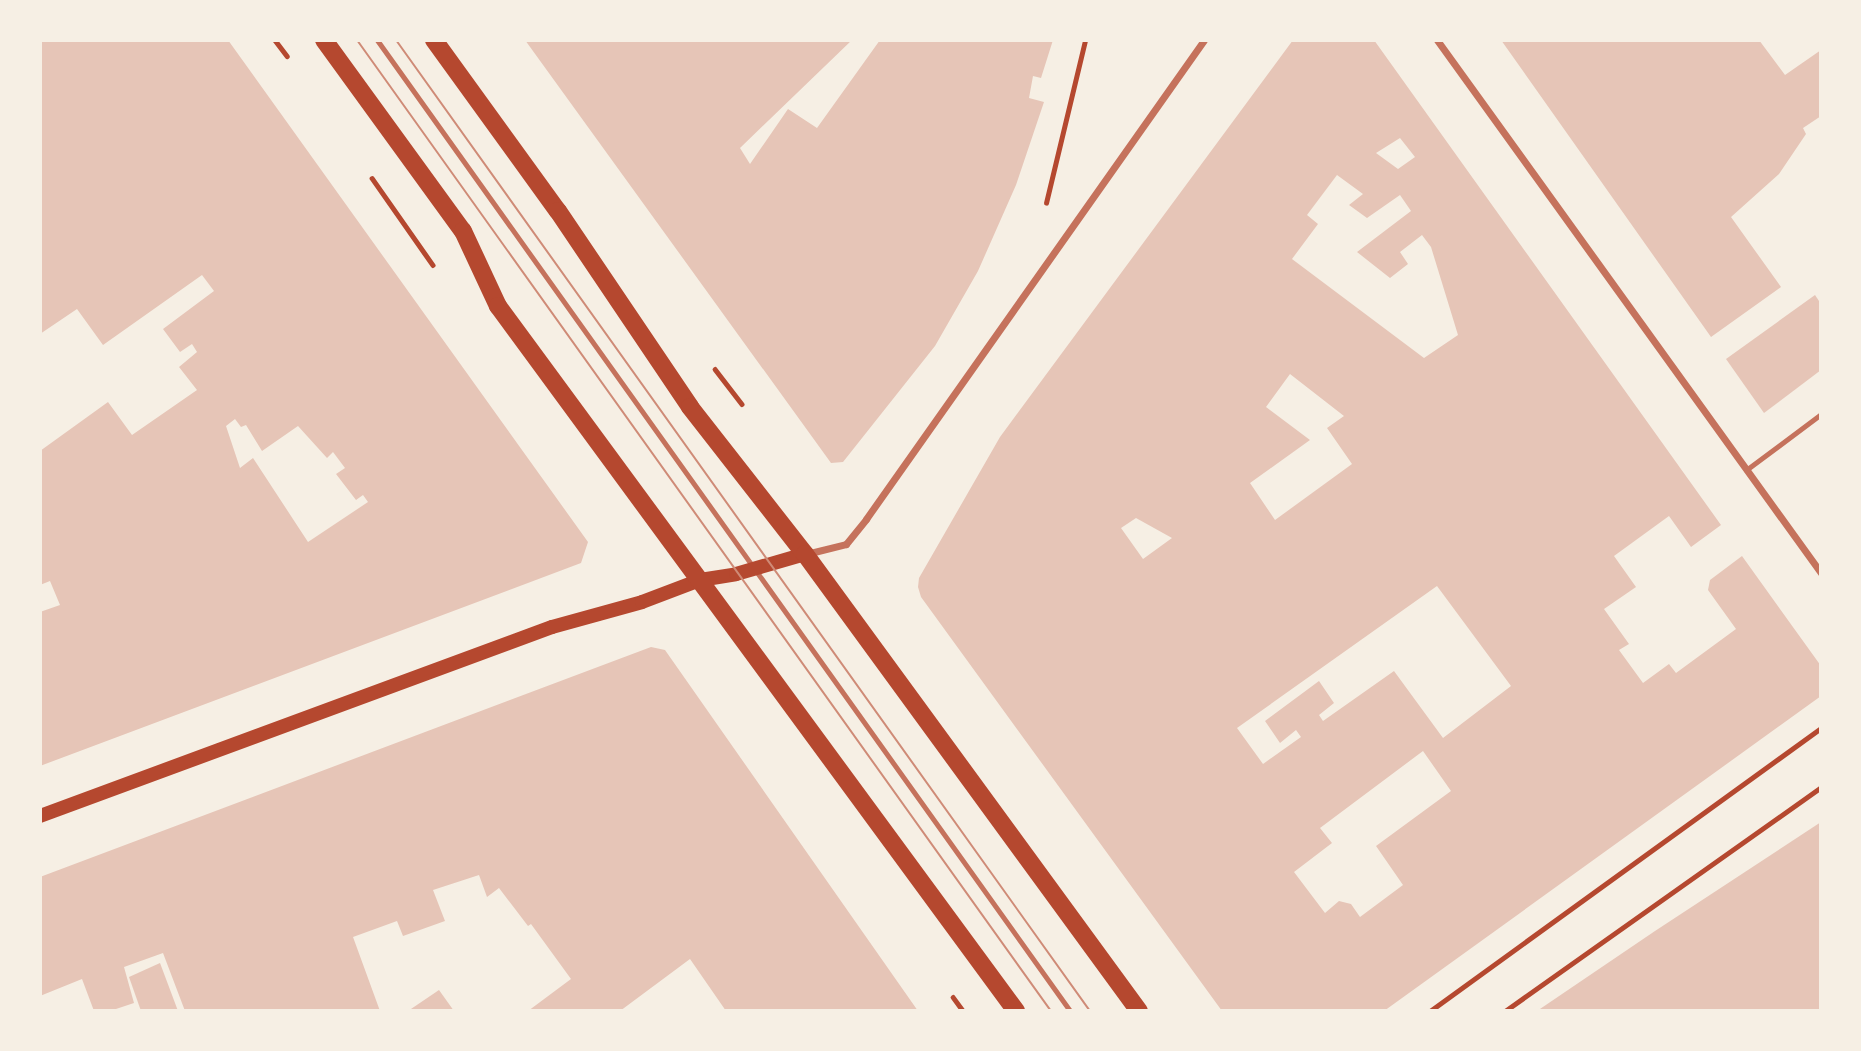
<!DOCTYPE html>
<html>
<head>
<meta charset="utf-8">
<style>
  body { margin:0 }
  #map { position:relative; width:1861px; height:1051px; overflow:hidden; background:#f6efe4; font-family:"DM Sans",sans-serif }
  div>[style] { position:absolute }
  .building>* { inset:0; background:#e6c5b7 }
  .path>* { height:4.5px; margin:-2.25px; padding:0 2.25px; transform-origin:2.25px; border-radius:2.25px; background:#b5482f }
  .service>* { height:5px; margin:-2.5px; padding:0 2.5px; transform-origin:2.5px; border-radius:2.5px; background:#c5725c }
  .minor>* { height:7px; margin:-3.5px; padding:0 3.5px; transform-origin:3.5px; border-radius:3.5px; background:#c5725c }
  .secondary>* { height:14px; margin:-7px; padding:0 7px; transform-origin:7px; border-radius:7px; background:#b5482f }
  .primary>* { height:18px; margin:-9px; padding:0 9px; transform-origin:9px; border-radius:9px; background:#b5482f }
  .tram>* { height:2px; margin:-1px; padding:0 1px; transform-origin:1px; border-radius:1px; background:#cf8b77 }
  span { translate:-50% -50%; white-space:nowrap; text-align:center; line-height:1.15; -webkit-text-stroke:5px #f6efe4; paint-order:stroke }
  .frame { position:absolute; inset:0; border:42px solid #f6efe4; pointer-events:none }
</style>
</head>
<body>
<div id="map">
  <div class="building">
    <div style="clip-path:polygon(evenodd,40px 40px,228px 40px,588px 542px,581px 563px,40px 766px,40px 612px,60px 605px,50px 581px,40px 585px,40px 451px,108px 402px,132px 435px,197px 390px,179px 367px,197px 352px,192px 344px,180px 352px,163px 329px,214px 291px,202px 275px,103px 345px,77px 309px,40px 334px,40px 40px,235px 419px,241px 427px,246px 425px,262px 451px,298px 426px,327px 458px,333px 452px,345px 468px,336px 474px,356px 500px,363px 495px,368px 502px,308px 542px,253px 458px,240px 468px,226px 426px,235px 419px)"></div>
    <div style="clip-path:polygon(525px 40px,852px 40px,740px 148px,750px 164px,788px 109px,817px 128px,880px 40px,1053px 40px,1041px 78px,1033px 76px,1029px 98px,1044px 102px,1016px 185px,978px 271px,935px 346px,843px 462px,831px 463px)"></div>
    <div style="clip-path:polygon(evenodd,1293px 40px,1374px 40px,1721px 525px,1691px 547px,1669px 516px,1614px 556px,1636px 587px,1604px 609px,1629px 644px,1619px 650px,1643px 683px,1669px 664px,1676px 673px,1736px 629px,1708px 590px,1710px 580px,1742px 556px,1821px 666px,1821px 696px,1384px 1011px,1222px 1011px,921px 597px,918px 587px,919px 578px,1000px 437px,1293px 40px,1400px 138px,1415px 157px,1398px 169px,1376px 153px,1400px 138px,1293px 40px,1337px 175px,1363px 194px,1349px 205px,1367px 218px,1400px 195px,1411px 211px,1357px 252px,1390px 278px,1408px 264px,1400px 252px,1422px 235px,1431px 247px,1458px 335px,1424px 358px,1292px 259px,1318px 224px,1307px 215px,1337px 175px,1293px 40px,1290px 374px,1344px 416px,1327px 428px,1352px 464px,1275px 520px,1250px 483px,1310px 440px,1266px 407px,1290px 374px,1293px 40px,1136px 518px,1172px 538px,1143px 559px,1121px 528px,1136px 518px,1293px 40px,1437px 586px,1511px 686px,1443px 738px,1394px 671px,1323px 721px,1319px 715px,1334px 703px,1319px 681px,1265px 721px,1280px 743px,1296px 730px,1301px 737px,1263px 764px,1237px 728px,1437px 586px,1293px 40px,1423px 751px,1451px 791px,1376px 846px,1403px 885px,1360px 917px,1351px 904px,1339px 901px,1325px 913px,1294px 872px,1332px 843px,1320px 828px,1423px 751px)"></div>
    <div style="clip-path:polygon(1501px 40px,1759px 40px,1785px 75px,1821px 50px,1821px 116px,1803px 128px,1806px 134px,1779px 174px,1731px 217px,1781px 287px,1711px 337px)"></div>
    <div style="clip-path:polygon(1815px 295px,1821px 304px,1821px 370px,1764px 413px,1726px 359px)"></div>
    <div style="clip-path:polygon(651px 647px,665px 650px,918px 1011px,726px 1011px,690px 959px,620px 1011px,528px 1011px,571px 979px,531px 924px,528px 926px,499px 888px,487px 897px,479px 875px,433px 890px,445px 921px,403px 936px,397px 921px,353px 937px,380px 1011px,185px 1011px,163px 953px,124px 967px,134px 1003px,110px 1011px,94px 1011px,82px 979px,40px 996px,40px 877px)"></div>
    <div style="clip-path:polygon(1821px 822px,1821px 1011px,1537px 1011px,1655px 931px)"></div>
    <div style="clip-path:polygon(160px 963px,178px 1011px,141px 1011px,129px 977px)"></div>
    <div style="clip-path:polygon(439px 990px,454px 1011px,408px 1011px)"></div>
  </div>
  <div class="path">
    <div style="left:275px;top:40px;width:20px;rotate:53deg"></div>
    <div style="left:372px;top:178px;width:106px;rotate:55deg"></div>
    <div style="left:1046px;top:203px;width:168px;rotate:-76.5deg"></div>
    <div style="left:715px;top:369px;width:44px;rotate:52.4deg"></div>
    <div style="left:953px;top:997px;width:17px;rotate:54deg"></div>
    <div style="left:1430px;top:1011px;width:483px;rotate:-35.9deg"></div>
    <div style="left:1505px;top:1011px;width:387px;rotate:-35.3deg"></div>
  </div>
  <div class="service">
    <div style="left:377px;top:40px;width:1193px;rotate:54.48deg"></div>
    <div style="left:1746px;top:470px;width:94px;rotate:-36.7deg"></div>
  </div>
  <div class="minor">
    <div style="left:1437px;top:40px;width:657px;rotate:54.23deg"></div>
    <div style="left:806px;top:554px;width:41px;rotate:-14deg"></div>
    <div style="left:846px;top:544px;width:32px;rotate:-51deg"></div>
    <div style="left:866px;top:519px;width:586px;rotate:-54.79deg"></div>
  </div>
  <div class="secondary">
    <div style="left:40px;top:816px;width:546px;rotate:-20.26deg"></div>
    <div style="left:552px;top:627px;width:93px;rotate:-15.5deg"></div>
    <div style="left:642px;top:602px;width:62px;rotate:-20.8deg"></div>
    <div style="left:700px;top:580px;width:36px;rotate:-9deg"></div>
    <div style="left:736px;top:574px;width:72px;rotate:-16.2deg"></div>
  </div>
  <div class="primary">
    <div style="left:324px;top:40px;width:236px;rotate:54deg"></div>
    <div style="left:463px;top:231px;width:83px;rotate:65deg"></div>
    <div style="left:498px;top:306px;width:875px;rotate:53.69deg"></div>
    <div style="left:434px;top:40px;width:211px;rotate:54.1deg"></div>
    <div style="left:558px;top:211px;width:236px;rotate:56deg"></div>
    <div style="left:690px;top:407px;width:187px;rotate:52deg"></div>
    <div style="left:805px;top:554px;width:566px;rotate:53.84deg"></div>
  </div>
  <div class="tram">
    <div style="left:357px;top:40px;width:1194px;rotate:54.45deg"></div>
    <div style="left:396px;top:40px;width:1194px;rotate:54.45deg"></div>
  </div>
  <div class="frame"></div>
</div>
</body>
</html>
